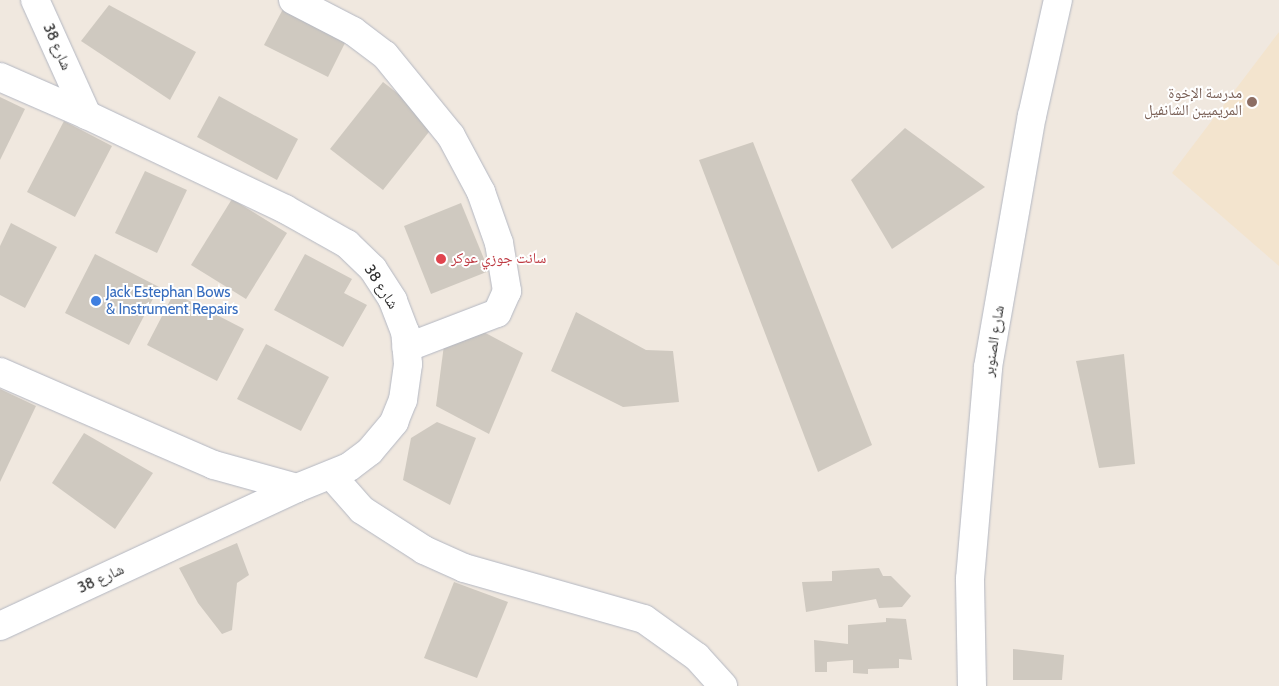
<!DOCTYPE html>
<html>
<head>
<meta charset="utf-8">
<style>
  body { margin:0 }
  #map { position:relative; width:1279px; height:686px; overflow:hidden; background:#f0e8df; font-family:Cabin,"Noto Naskh Arabic",sans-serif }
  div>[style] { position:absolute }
  .education>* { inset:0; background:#f3e4ce }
  .building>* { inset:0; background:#cfc9c0 }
  .roads { filter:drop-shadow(0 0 1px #b3b7c2) drop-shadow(0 0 1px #b3b7c2) }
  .minor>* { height:28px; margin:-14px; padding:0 14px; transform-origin:14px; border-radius:14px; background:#fff }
  .tertiary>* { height:28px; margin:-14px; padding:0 14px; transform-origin:14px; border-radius:14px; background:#fff }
  .dots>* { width:14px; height:14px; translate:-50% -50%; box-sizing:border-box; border:2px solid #fff; border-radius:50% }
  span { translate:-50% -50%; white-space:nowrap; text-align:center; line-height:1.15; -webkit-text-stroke:4px #fff; paint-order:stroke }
  .street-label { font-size:15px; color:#2e2e2e }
  .education-label { font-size:15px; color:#785e54 }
  .right { translate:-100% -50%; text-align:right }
  .health-label { font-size:15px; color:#be3a42 }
  .left { translate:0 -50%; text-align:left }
  .shop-label { font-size:15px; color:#366cbe }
</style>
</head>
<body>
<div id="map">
  <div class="education">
    <div style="clip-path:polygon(1279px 32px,1279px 266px,1172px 173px)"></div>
  </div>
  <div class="building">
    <div style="clip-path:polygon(109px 5px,196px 52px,170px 100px,81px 41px)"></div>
    <div style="clip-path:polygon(283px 9px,346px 41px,328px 77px,264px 45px)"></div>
    <div style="clip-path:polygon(383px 82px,436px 123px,383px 190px,330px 149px)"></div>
    <div style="clip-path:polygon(219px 96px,298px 139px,277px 180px,197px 137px)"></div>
    <div style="clip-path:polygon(0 97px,25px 109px,0 160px)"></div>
    <div style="clip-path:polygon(64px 121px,112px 146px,75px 217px,27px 192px)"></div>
    <div style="clip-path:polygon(905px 128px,985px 187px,892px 249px,851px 180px)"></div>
    <div style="clip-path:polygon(753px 142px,872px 445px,818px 472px,699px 160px)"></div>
    <div style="clip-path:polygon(145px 171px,187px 190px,157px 253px,115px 233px)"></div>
    <div style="clip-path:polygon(232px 199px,287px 233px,246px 299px,191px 265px)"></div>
    <div style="clip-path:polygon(461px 203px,489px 271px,431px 294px,404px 226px)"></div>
    <div style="clip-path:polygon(11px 223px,57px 247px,25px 308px,0 295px,0 246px)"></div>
    <div style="clip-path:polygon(95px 254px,159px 287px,129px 345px,65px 313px)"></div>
    <div style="clip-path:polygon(305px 254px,352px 279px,344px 293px,367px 305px,343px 347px,274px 310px)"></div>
    <div style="clip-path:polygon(174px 293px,244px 329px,217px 381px,147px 345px)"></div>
    <div style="clip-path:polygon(576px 312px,646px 350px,673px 351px,679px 402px,623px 407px,551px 371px)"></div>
    <div style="clip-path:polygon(478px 329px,523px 353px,489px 434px,436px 406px,444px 345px)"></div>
    <div style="clip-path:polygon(266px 344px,329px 377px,301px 431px,237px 399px)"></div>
    <div style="clip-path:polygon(1124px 354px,1135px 464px,1099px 468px,1076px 361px)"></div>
    <div style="clip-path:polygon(0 389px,36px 406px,0 482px)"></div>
    <div style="clip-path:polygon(437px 422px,476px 438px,450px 505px,403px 480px,411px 438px)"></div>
    <div style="clip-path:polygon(84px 433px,153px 473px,115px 529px,52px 483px)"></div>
    <div style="clip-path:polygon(237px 543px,249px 575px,237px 583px,232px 630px,222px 634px,198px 603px,179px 568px)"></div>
    <div style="clip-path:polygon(879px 568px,883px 576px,891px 576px,911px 596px,902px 607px,879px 608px,876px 599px,806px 612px,802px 582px,832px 581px,832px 571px)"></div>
    <div style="clip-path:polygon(454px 582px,508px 602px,477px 678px,424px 658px)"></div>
    <div style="clip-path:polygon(886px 618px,906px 619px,912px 660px,899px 659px,899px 668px,868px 669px,868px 674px,853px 673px,853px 660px,827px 662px,827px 672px,815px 672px,814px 640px,848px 644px,848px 625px,886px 622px)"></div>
    <div style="clip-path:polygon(1013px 649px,1064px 655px,1062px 680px,1013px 680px)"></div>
  </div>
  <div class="roads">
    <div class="minor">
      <div style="left:293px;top:0;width:68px;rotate:27.3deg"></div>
      <div style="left:353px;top:31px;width:40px;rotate:37deg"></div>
      <div style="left:385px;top:55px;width:104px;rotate:50.8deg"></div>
      <div style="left:451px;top:136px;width:64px;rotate:61.8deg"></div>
      <div style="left:481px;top:192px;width:54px;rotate:70.6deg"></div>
      <div style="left:499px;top:243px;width:49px;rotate:80.5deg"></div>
      <div style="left:507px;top:291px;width:24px;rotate:114deg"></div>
      <div style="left:497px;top:313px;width:97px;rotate:159deg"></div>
      <div style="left:0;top:77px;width:95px;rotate:23.6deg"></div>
      <div style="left:0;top:372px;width:233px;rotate:23.5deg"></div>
      <div style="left:214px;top:465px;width:86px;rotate:15.5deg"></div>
      <div style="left:332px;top:476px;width:45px;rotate:48.6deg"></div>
      <div style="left:362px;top:510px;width:74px;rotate:32.8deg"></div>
      <div style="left:424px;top:550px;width:44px;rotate:24.2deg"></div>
      <div style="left:464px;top:568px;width:187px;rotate:15.8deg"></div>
      <div style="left:644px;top:619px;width:65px;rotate:35.6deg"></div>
      <div style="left:697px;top:657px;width:39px;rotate:48deg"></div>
      <div style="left:972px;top:686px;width:107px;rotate:-91.1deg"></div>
      <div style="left:970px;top:579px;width:213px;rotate:-85.1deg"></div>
      <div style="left:988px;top:367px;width:255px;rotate:-80.1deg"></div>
      <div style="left:1032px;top:116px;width:119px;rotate:-77.4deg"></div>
    </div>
    <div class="tertiary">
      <div style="left:0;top:626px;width:327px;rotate:-24.9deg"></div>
      <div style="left:297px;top:488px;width:56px;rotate:-22deg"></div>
      <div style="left:349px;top:467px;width:26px;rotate:-37deg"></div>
      <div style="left:370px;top:451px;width:38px;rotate:-50deg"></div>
      <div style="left:394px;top:422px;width:24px;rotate:-68deg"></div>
      <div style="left:403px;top:400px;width:36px;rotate:-82deg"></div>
      <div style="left:408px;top:364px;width:32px;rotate:-95deg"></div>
      <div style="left:405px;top:332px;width:34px;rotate:-111deg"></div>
      <div style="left:393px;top:300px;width:37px;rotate:-123deg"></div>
      <div style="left:373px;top:269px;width:36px;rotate:-136deg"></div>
      <div style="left:347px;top:244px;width:71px;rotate:-150.6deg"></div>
      <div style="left:285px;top:209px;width:219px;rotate:-154.6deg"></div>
      <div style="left:87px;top:115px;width:126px;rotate:-114.3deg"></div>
    </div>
  </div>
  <div class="dots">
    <div style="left:1252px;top:102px;background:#8d6e63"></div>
    <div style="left:441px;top:259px;background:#e0444e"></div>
    <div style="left:96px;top:301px;background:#3f7fe0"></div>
  </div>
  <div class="street-label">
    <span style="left:57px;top:47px;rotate:66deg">شارع 38</span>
    <span style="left:381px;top:287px;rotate:57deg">شارع 38</span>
    <span style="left:994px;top:341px;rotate:-81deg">شارع الصنوبر</span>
    <span style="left:101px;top:579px;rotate:-25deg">شارع 38</span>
  </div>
  <div class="education-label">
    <span class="right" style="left:1242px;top:102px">مدرسة الإخوة<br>المريميين الشانفيل</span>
  </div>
  <div class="health-label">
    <span class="left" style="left:451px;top:259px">سانت جوزي عوكر</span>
  </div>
  <div class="shop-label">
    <span class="left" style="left:106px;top:301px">Jack Estephan Bows<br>&amp; Instrument Repairs</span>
  </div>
</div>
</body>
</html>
